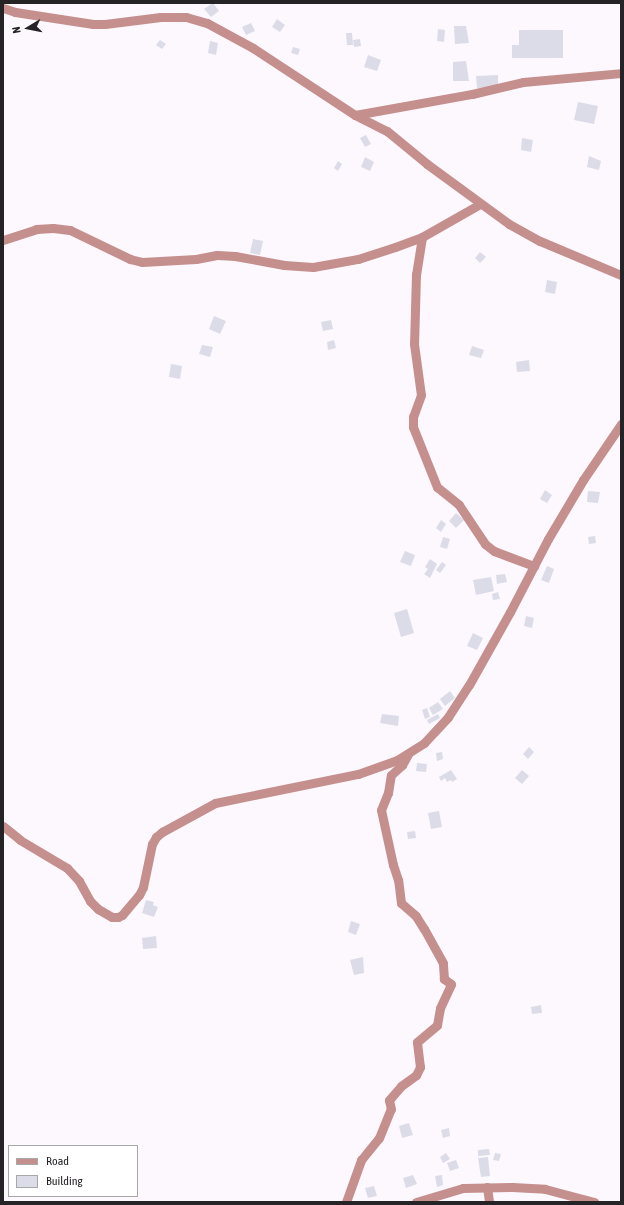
<!DOCTYPE html>
<html>
<head>
<meta charset="utf-8">
<style>
  body { margin:0 }
  #map { position:relative; width:624px; height:1205px; overflow:hidden; background:#fcf8fe; font-family:"Asap Condensed",sans-serif }
  div>[style] { position:absolute }
  .building>* { inset:0; background:#dcdce8 }
  .minor>* { height:9px; margin:-4.5px; padding:0 4.5px; transform-origin:4.5px; border-radius:4.5px; background:#c58f8d }
  span { translate:-50% -50%; white-space:nowrap; text-align:center; line-height:1.15; -webkit-text-stroke:4px #fff; paint-order:stroke }
  .frame { position:absolute; inset:0; border:4px solid #262327; pointer-events:none }
  .legend { position:absolute; left:8px; top:1145px; width:130px; height:52px; box-sizing:border-box; background:#fff; border:1px solid #a8a7a9; margin:0; padding:5px 7px; list-style:none; font-size:12px; color:#262327 }
  .legend li { display:flex; align-items:center; gap:8px; height:20px }
  .legend b { width:20px; border:1px solid #a8a7a9 }
  .north { position:absolute; left:8px; top:8px; width:40px; height:40px; -webkit-text-stroke:3px #fff; paint-order:stroke; rotate:260deg; font-size:11px; font-weight:700; line-height:16px; text-align:center; color:#262327 }
  .north::after { content:''; display:block; margin:auto; width:14px; height:18px; background:#262327; clip-path:polygon(50% 0,100% 100%,50% 72%,0 100%) }
</style>
</head>
<body>
<div id="map">
  <div class="building">
    <div style="clip-path:polygon(213px 3px,219px 11px,211px 17px,204px 9px)"></div>
    <div style="clip-path:polygon(277px 19px,285px 25px,280px 32px,272px 27px)"></div>
    <div style="clip-path:polygon(251px 23px,255px 31px,246px 35px,242px 27px)"></div>
    <div style="clip-path:polygon(454px 26px,466px 26px,469px 43px,455px 44px)"></div>
    <div style="clip-path:polygon(438px 29px,445px 30px,444px 42px,437px 41px)"></div>
    <div style="clip-path:polygon(519px 30px,563px 30px,563px 58px,512px 58px,512px 45px,519px 45px)"></div>
    <div style="clip-path:polygon(346px 33px,352px 33px,353px 45px,347px 45px)"></div>
    <div style="clip-path:polygon(360px 39px,361px 46px,354px 47px,353px 40px)"></div>
    <div style="clip-path:polygon(160px 40px,166px 44px,162px 49px,156px 45px)"></div>
    <div style="clip-path:polygon(210px 41px,218px 43px,216px 55px,208px 53px)"></div>
    <div style="clip-path:polygon(293px 47px,300px 49px,298px 55px,291px 53px)"></div>
    <div style="clip-path:polygon(368px 55px,381px 60px,377px 71px,364px 67px)"></div>
    <div style="clip-path:polygon(466px 61px,469px 81px,453px 81px,453px 62px)"></div>
    <div style="clip-path:polygon(498px 75px,498px 87px,477px 88px,476px 76px)"></div>
    <div style="clip-path:polygon(578px 102px,598px 106px,594px 124px,574px 120px)"></div>
    <div style="clip-path:polygon(366px 135px,371px 144px,365px 147px,360px 138px)"></div>
    <div style="clip-path:polygon(522px 138px,533px 140px,531px 152px,521px 150px)"></div>
    <div style="clip-path:polygon(589px 156px,601px 161px,599px 170px,587px 167px)"></div>
    <div style="clip-path:polygon(365px 157px,374px 162px,370px 171px,361px 167px)"></div>
    <div style="clip-path:polygon(338px 161px,342px 164px,338px 171px,334px 168px)"></div>
    <div style="clip-path:polygon(253px 239px,263px 241px,260px 255px,250px 253px)"></div>
    <div style="clip-path:polygon(480px 252px,486px 257px,480px 263px,475px 258px)"></div>
    <div style="clip-path:polygon(547px 280px,557px 282px,555px 294px,545px 292px)"></div>
    <div style="clip-path:polygon(214px 316px,226px 321px,220px 334px,209px 329px)"></div>
    <div style="clip-path:polygon(331px 320px,333px 329px,323px 331px,321px 322px)"></div>
    <div style="clip-path:polygon(334px 340px,336px 348px,328px 350px,327px 342px)"></div>
    <div style="clip-path:polygon(202px 345px,213px 347px,210px 357px,199px 354px)"></div>
    <div style="clip-path:polygon(472px 346px,484px 350px,481px 358px,469px 355px)"></div>
    <div style="clip-path:polygon(529px 360px,530px 371px,517px 372px,516px 362px)"></div>
    <div style="clip-path:polygon(171px 364px,182px 366px,180px 379px,169px 377px)"></div>
    <div style="clip-path:polygon(545px 490px,552px 495px,547px 503px,540px 499px)"></div>
    <div style="clip-path:polygon(588px 491px,600px 492px,598px 503px,587px 502px)"></div>
    <div style="clip-path:polygon(456px 513px,464px 520px,456px 528px,449px 521px)"></div>
    <div style="clip-path:polygon(441px 520px,446px 524px,441px 532px,436px 528px)"></div>
    <div style="clip-path:polygon(595px 536px,596px 543px,589px 544px,588px 537px)"></div>
    <div style="clip-path:polygon(443px 537px,450px 539px,447px 549px,440px 547px)"></div>
    <div style="clip-path:polygon(405px 551px,415px 555px,411px 566px,400px 562px)"></div>
    <div style="clip-path:polygon(430px 559px,437px 564px,430px 578px,424px 574px,428px 569px,425px 567px)"></div>
    <div style="clip-path:polygon(442px 562px,446px 565px,440px 573px,436px 570px)"></div>
    <div style="clip-path:polygon(547px 566px,554px 569px,549px 583px,541px 580px)"></div>
    <div style="clip-path:polygon(505px 574px,507px 582px,497px 584px,496px 575px)"></div>
    <div style="clip-path:polygon(491px 577px,494px 591px,476px 595px,473px 580px)"></div>
    <div style="clip-path:polygon(498px 592px,500px 599px,493px 600px,492px 594px)"></div>
    <div style="clip-path:polygon(407px 609px,414px 633px,401px 637px,394px 613px)"></div>
    <div style="clip-path:polygon(526px 616px,534px 618px,532px 628px,524px 626px)"></div>
    <div style="clip-path:polygon(473px 633px,483px 638px,477px 650px,467px 646px)"></div>
    <div style="clip-path:polygon(450px 691px,455px 698px,445px 706px,440px 699px)"></div>
    <div style="clip-path:polygon(438px 702px,443px 709px,433px 715px,429px 708px)"></div>
    <div style="clip-path:polygon(427px 708px,430px 717px,425px 719px,422px 710px)"></div>
    <div style="clip-path:polygon(382px 714px,399px 716px,398px 726px,380px 723px)"></div>
    <div style="clip-path:polygon(438px 714px,440px 718px,429px 724px,427px 720px)"></div>
    <div style="clip-path:polygon(529px 747px,534px 752px,528px 759px,523px 754px)"></div>
    <div style="clip-path:polygon(442px 752px,443px 759px,437px 761px,436px 753px)"></div>
    <div style="clip-path:polygon(417px 763px,427px 764px,426px 772px,416px 771px)"></div>
    <div style="clip-path:polygon(451px 770px,457px 779px,452px 782px,451px 780px,447px 782px,445px 778px,441px 781px,439px 777px)"></div>
    <div style="clip-path:polygon(522px 770px,529px 776px,522px 784px,515px 778px)"></div>
    <div style="clip-path:polygon(439px 811px,442px 827px,431px 829px,428px 813px)"></div>
    <div style="clip-path:polygon(415px 831px,416px 838px,408px 839px,407px 832px)"></div>
    <div style="clip-path:polygon(146px 900px,154px 902px,153px 905px,158px 907px,154px 917px,142px 913px)"></div>
    <div style="clip-path:polygon(351px 921px,360px 924px,356px 935px,348px 932px)"></div>
    <div style="clip-path:polygon(156px 936px,157px 948px,143px 949px,142px 938px)"></div>
    <div style="clip-path:polygon(363px 957px,364px 973px,354px 975px,350px 960px)"></div>
    <div style="clip-path:polygon(541px 1005px,542px 1013px,532px 1014px,531px 1007px)"></div>
    <div style="clip-path:polygon(409px 1123px,413px 1135px,402px 1138px,399px 1126px)"></div>
    <div style="clip-path:polygon(449px 1128px,450px 1136px,443px 1138px,441px 1130px)"></div>
    <div style="clip-path:polygon(489px 1149px,490px 1155px,478px 1156px,478px 1150px)"></div>
    <div style="clip-path:polygon(446px 1153px,450px 1159px,443px 1163px,440px 1157px)"></div>
    <div style="clip-path:polygon(495px 1153px,501px 1154px,499px 1161px,493px 1160px)"></div>
    <div style="clip-path:polygon(488px 1157px,490px 1176px,481px 1177px,478px 1158px)"></div>
    <div style="clip-path:polygon(456px 1160px,459px 1168px,450px 1171px,447px 1163px)"></div>
    <div style="clip-path:polygon(413px 1175px,417px 1184px,406px 1188px,403px 1178px)"></div>
    <div style="clip-path:polygon(442px 1175px,443px 1185px,437px 1187px,435px 1176px)"></div>
    <div style="clip-path:polygon(374px 1186px,377px 1196px,368px 1198px,365px 1188px)"></div>
  </div>
  <div class="minor">
    <div style="left:3px;top:8px;width:13px;rotate:18deg"></div>
    <div style="left:15px;top:12px;width:79px;rotate:8.7deg"></div>
    <div style="left:93px;top:24px;width:12px"></div>
    <div style="left:105px;top:24px;width:56px;rotate:-7.1deg"></div>
    <div style="left:161px;top:17px;width:25px"></div>
    <div style="left:186px;top:17px;width:22px;rotate:16deg"></div>
    <div style="left:207px;top:23px;width:52px;rotate:28.5deg"></div>
    <div style="left:253px;top:48px;width:122px;rotate:33.3deg"></div>
    <div style="left:355px;top:115px;width:36px;rotate:27deg"></div>
    <div style="left:387px;top:131px;width:52px;rotate:39.5deg"></div>
    <div style="left:427px;top:164px;width:102px;rotate:36.2deg"></div>
    <div style="left:509px;top:224px;width:35px;rotate:29deg"></div>
    <div style="left:540px;top:241px;width:88px;rotate:22.8deg"></div>
    <div style="left:355px;top:115px;width:119px;rotate:-10.2deg"></div>
    <div style="left:472px;top:94px;width:52px;rotate:-13.2deg"></div>
    <div style="left:523px;top:82px;width:98px;rotate:-5.2deg"></div>
    <div style="left:422px;top:237px;width:37px;rotate:99deg"></div>
    <div style="left:416px;top:274px;width:70px;rotate:91.6deg"></div>
    <div style="left:414px;top:344px;width:51px;rotate:82.2deg"></div>
    <div style="left:421px;top:395px;width:23px;rotate:110deg"></div>
    <div style="left:413px;top:417px;width:10px;rotate:90deg"></div>
    <div style="left:413px;top:427px;width:65px;rotate:68.2deg"></div>
    <div style="left:437px;top:487px;width:28px;rotate:39deg"></div>
    <div style="left:459px;top:505px;width:47px;rotate:56.3deg"></div>
    <div style="left:485px;top:544px;width:11px;rotate:38deg"></div>
    <div style="left:494px;top:551px;width:43px;rotate:20.6deg"></div>
    <div style="left:3px;top:240px;width:35px;rotate:-18deg"></div>
    <div style="left:36px;top:229px;width:17px;rotate:-3deg"></div>
    <div style="left:53px;top:228px;width:17px;rotate:7deg"></div>
    <div style="left:70px;top:230px;width:67px;rotate:25.8deg"></div>
    <div style="left:130px;top:259px;width:12px;rotate:14deg"></div>
    <div style="left:142px;top:262px;width:54px;rotate:-3.2deg"></div>
    <div style="left:196px;top:259px;width:21px;rotate:-11deg"></div>
    <div style="left:217px;top:255px;width:18px;rotate:3deg"></div>
    <div style="left:235px;top:256px;width:50px;rotate:10.4deg"></div>
    <div style="left:284px;top:265px;width:29px;rotate:4deg"></div>
    <div style="left:313px;top:267px;width:46px;rotate:-10.1deg"></div>
    <div style="left:358px;top:259px;width:39px;rotate:-18deg"></div>
    <div style="left:395px;top:247px;width:29px;rotate:-20deg"></div>
    <div style="left:422px;top:237px;width:67px;rotate:-29.6deg"></div>
    <div style="left:3px;top:826px;width:22px;rotate:39deg"></div>
    <div style="left:20px;top:840px;width:55px;rotate:30.8deg"></div>
    <div style="left:67px;top:868px;width:18px;rotate:47deg"></div>
    <div style="left:79px;top:881px;width:23px;rotate:61deg"></div>
    <div style="left:90px;top:901px;width:11px;rotate:45deg"></div>
    <div style="left:98px;top:909px;width:16px;rotate:30deg"></div>
    <div style="left:112px;top:917px;width:6px"></div>
    <div style="left:118px;top:917px;width:4px;rotate:-27deg"></div>
    <div style="left:122px;top:915px;width:26px;rotate:-50deg"></div>
    <div style="left:139px;top:895px;width:9px;rotate:-63deg"></div>
    <div style="left:143px;top:887px;width:44px;rotate:-78.2deg"></div>
    <div style="left:152px;top:844px;width:8px;rotate:-60deg"></div>
    <div style="left:156px;top:837px;width:8px;rotate:-40deg"></div>
    <div style="left:162px;top:832px;width:60px;rotate:-28.7deg"></div>
    <div style="left:215px;top:803px;width:146px;rotate:-11.5deg"></div>
    <div style="left:358px;top:774px;width:41px;rotate:-19.7deg"></div>
    <div style="left:397px;top:760px;width:32px;rotate:-32deg"></div>
    <div style="left:424px;top:743px;width:35px;rotate:-47deg"></div>
    <div style="left:448px;top:717px;width:38px;rotate:-57deg"></div>
    <div style="left:469px;top:685px;width:84px;rotate:-60.7deg"></div>
    <div style="left:510px;top:612px;width:82px;rotate:-62.5deg"></div>
    <div style="left:548px;top:539px;width:69px;rotate:-59.3deg"></div>
    <div style="left:583px;top:480px;width:68px;rotate:-55.8deg"></div>
    <div style="left:487px;top:1187px;width:15px;rotate:82deg"></div>
    <div style="left:346px;top:1202px;width:45px;rotate:-70.3deg"></div>
    <div style="left:361px;top:1160px;width:28px;rotate:-51deg"></div>
    <div style="left:379px;top:1138px;width:31px;rotate:-68deg"></div>
    <div style="left:391px;top:1109px;width:9px;rotate:-103deg"></div>
    <div style="left:389px;top:1100px;width:18px;rotate:-49deg"></div>
    <div style="left:401px;top:1086px;width:19px;rotate:-36deg"></div>
    <div style="left:416px;top:1075px;width:9px;rotate:-63deg"></div>
    <div style="left:420px;top:1067px;width:25px;rotate:-97deg"></div>
    <div style="left:417px;top:1042px;width:26px;rotate:-40deg"></div>
    <div style="left:437px;top:1025px;width:17px;rotate:-80deg"></div>
    <div style="left:440px;top:1008px;width:26px;rotate:-65deg"></div>
    <div style="left:451px;top:984px;width:9px;rotate:-144deg"></div>
    <div style="left:444px;top:979px;width:16px;rotate:-94deg"></div>
    <div style="left:443px;top:963px;width:39px;rotate:-119deg"></div>
    <div style="left:424px;top:929px;width:15px;rotate:-122deg"></div>
    <div style="left:416px;top:916px;width:20px;rotate:-139deg"></div>
    <div style="left:401px;top:903px;width:23px;rotate:-97deg"></div>
    <div style="left:398px;top:880px;width:16px;rotate:-108deg"></div>
    <div style="left:393px;top:865px;width:56px;rotate:-102.3deg"></div>
    <div style="left:381px;top:810px;width:18px;rotate:-68deg"></div>
    <div style="left:388px;top:793px;width:18px;rotate:-81deg"></div>
    <div style="left:391px;top:775px;width:15px;rotate:-42deg"></div>
    <div style="left:402px;top:765px;width:13px;rotate:-61deg"></div>
    <div style="left:416px;top:1202px;width:49px;rotate:-16.6deg"></div>
    <div style="left:463px;top:1188px;width:49px;rotate:-1.2deg"></div>
    <div style="left:512px;top:1187px;width:33px;rotate:3deg"></div>
    <div style="left:545px;top:1189px;width:51px;rotate:14.9deg"></div>
  </div>
  <div class="frame"></div>
  <ul class="legend">
  <li><b style="height:5px;background:#c58f8d"></b>Road</li>
  <li><b style="height:11px;background:#dcdce8"></b>Building</li>
  </ul>
  <div class="north">N</div>
</div>
</body>
</html>
